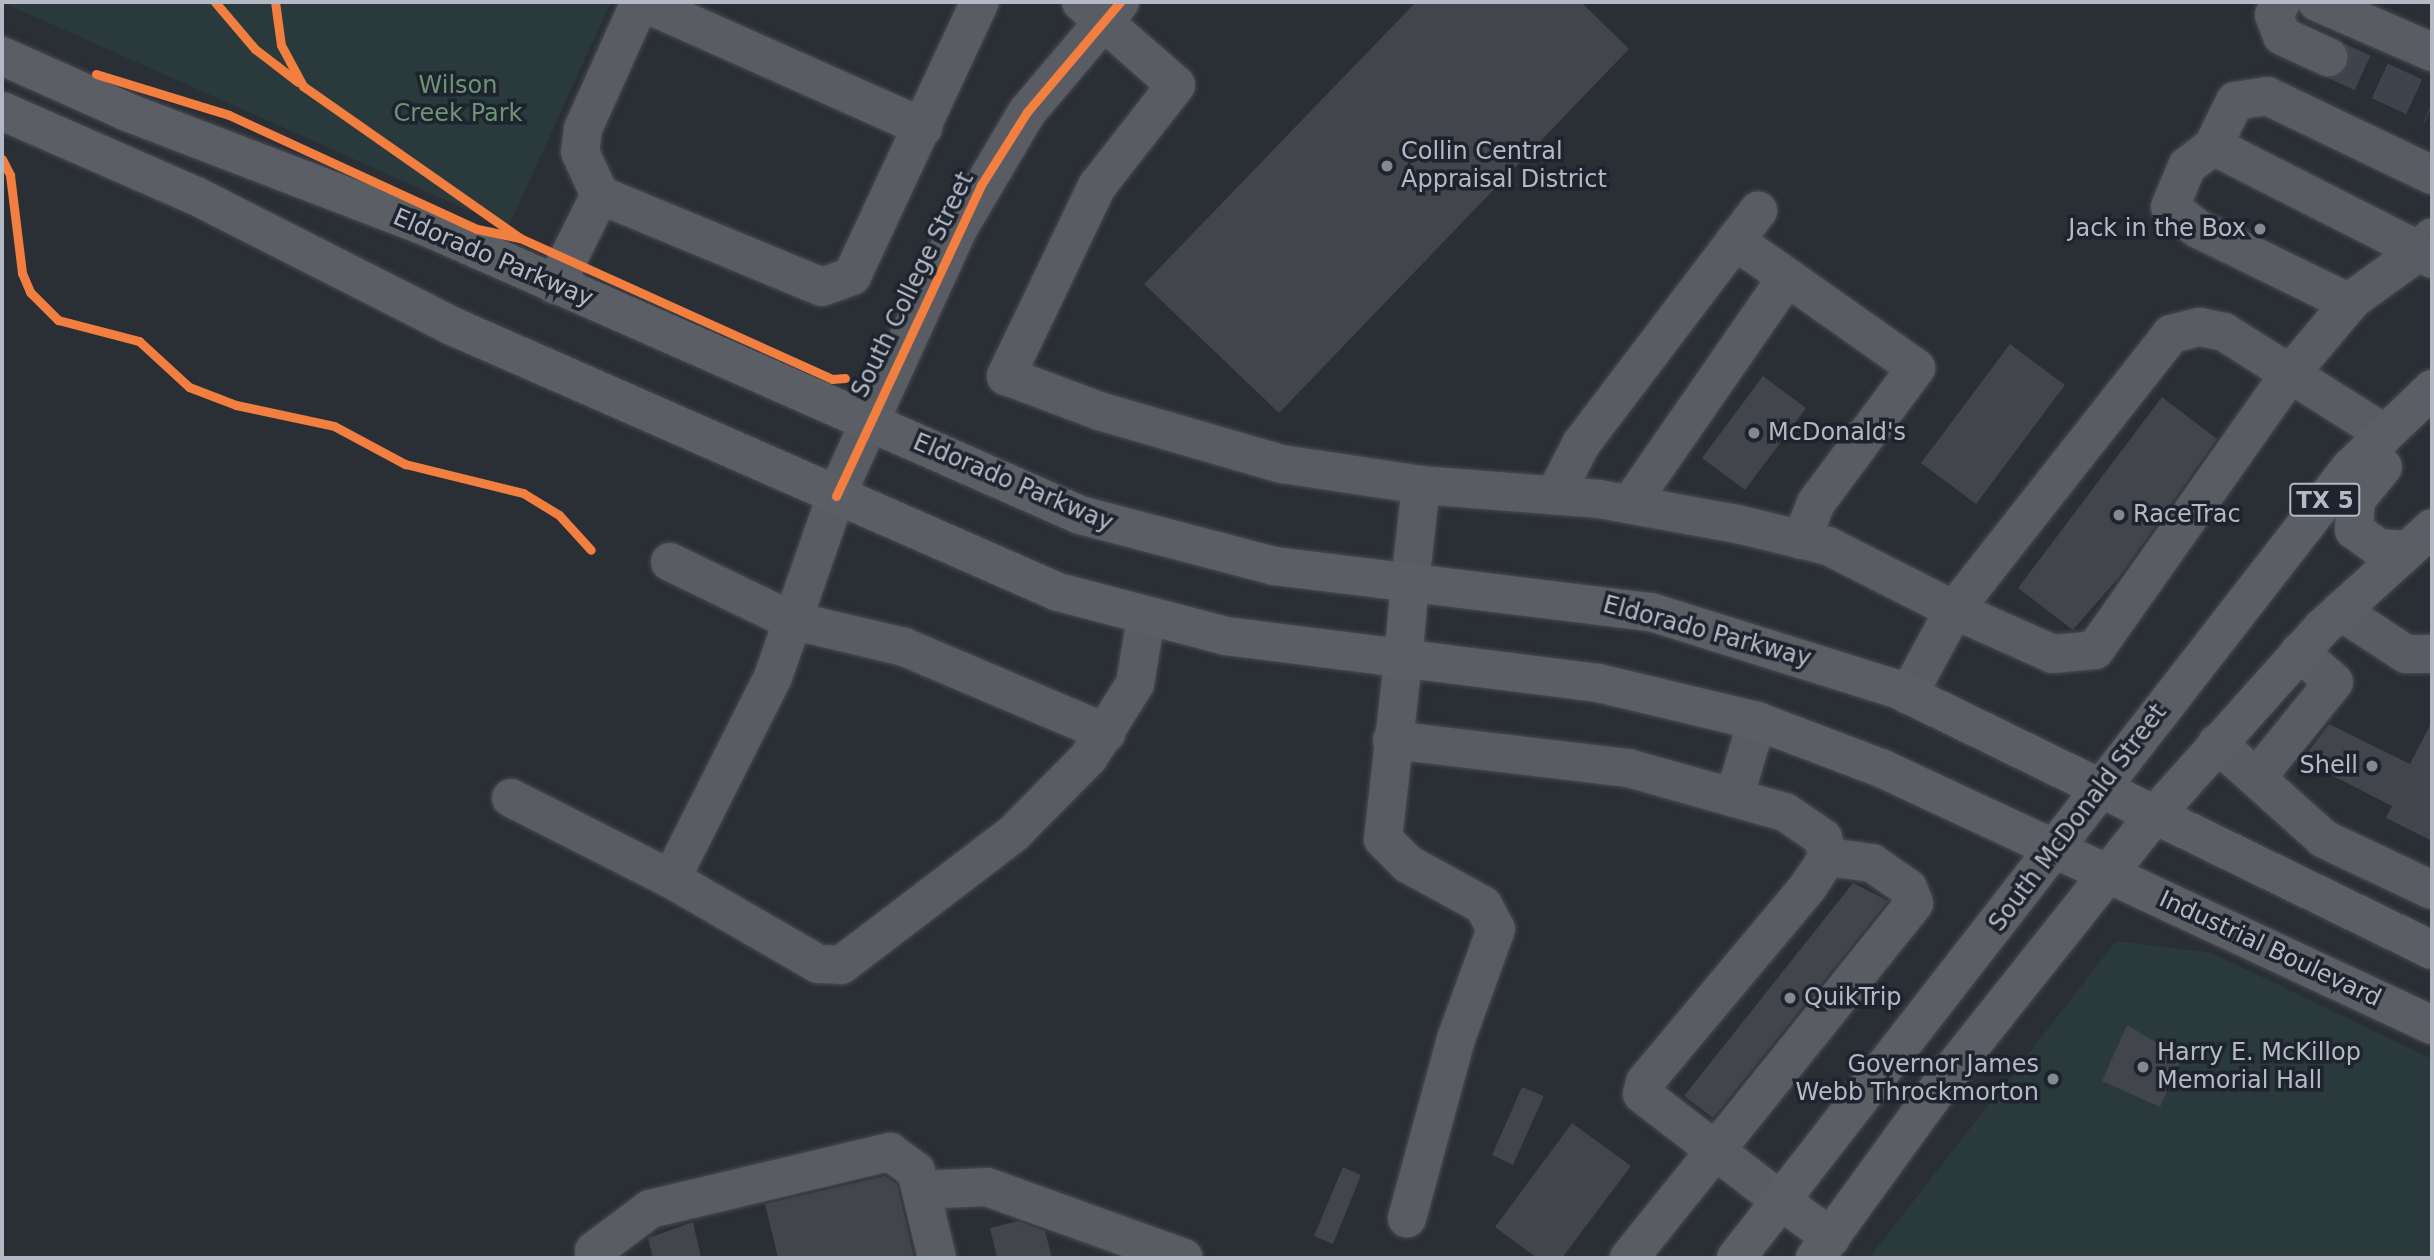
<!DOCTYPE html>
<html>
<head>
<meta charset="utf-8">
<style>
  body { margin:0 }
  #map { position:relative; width:2434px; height:1260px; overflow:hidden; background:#2a2e35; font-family:"DejaVu Sans",sans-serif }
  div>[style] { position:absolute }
  .green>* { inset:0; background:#2a393b }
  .building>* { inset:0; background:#42454b }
  .minor-tunnel>* { height:38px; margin-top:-19px; transform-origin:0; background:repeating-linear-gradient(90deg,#3f434b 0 38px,transparent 0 57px) }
  .roads { filter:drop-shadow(0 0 2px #484a4f) drop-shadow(0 0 2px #484a4f) }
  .minor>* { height:38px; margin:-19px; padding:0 19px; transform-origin:19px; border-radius:19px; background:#595c63 }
  .major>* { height:38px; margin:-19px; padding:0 19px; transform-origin:19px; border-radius:19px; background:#5b5f65 }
  .cycleway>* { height:9px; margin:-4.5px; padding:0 4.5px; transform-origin:4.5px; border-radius:4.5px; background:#f27e40 }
  .dots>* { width:19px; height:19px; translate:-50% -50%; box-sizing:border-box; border:4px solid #1d242e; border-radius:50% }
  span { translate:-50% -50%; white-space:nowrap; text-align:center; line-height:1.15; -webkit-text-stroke:7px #1d242e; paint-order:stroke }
  .shield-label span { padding:2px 5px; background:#1d242e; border:2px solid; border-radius:5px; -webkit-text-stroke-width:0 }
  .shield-label { font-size:23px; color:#b3bac5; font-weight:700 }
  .park-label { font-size:24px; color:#6d9477 }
  .poi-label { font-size:24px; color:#b3bac5 }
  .left { translate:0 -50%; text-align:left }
  .right { translate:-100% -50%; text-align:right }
  .street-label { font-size:24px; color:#b3bac5 }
  .frame { position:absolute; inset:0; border:4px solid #b3bac5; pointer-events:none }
</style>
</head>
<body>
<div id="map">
  <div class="green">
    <div style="clip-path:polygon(2px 2px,611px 2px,508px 228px)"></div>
    <div style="clip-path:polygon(2116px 941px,2212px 953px,2432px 1059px,2432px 1258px,1869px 1258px)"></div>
  </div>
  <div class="building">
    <div style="clip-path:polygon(1416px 2px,1581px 2px,1629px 49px,1279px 413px,1144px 284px)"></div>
    <div style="clip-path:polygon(2010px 344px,2065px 385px,1976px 504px,1921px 463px)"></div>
    <div style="clip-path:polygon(1763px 376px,1806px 408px,1745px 490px,1702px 458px)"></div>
    <div style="clip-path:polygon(2162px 397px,2217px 439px,2120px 576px,2073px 630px,2018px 588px)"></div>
    <div style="clip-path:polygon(2432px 721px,2432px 841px,2386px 818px,2392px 806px,2302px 760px,2329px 724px,2410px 764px)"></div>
    <div style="clip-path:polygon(1853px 883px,1888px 901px,1713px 1118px,1684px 1096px)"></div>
    <div style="clip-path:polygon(2127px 1025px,2182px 1058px,2160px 1107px,2102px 1081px)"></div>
    <div style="clip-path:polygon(1522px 1087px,1544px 1096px,1513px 1165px,1492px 1155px)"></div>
    <div style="clip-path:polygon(1572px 1123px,1631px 1166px,1562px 1258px,1537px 1258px,1495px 1227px)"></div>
    <div style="clip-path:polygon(1343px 1167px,1361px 1175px,1333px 1244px,1314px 1236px)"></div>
    <div style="clip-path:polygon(885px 1176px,897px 1184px,914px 1258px,778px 1258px,765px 1204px)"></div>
    <div style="clip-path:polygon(1018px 1221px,1045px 1231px,1052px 1258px,997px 1258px,990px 1228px)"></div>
    <div style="clip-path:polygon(693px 1222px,701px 1258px,653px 1258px,648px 1238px)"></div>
  </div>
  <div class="minor-tunnel">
    <div style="left:2328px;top:57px;width:115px;rotate:24.8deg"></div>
  </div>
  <div class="roads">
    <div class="minor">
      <div style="left:640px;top:2px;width:139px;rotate:114.2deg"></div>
      <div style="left:583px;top:129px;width:23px;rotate:97deg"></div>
      <div style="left:580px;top:152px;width:47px;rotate:65.1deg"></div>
      <div style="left:600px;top:195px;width:240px;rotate:22.5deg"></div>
      <div style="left:822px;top:287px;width:32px;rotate:-20deg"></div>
      <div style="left:852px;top:276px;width:302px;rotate:-65deg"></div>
      <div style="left:642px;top:2px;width:308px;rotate:24deg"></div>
      <div style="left:1081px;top:2px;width:126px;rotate:41.1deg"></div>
      <div style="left:1176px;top:85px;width:128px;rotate:128deg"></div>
      <div style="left:1097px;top:186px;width:211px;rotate:115.6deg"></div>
      <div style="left:1006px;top:376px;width:99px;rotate:20.6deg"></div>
      <div style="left:1099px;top:411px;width:191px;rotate:16.2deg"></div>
      <div style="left:1282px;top:464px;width:141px;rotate:8.6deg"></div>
      <div style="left:1421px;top:485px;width:179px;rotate:4.5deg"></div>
      <div style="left:1599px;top:499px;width:140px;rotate:10.3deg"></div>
      <div style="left:1737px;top:524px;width:94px;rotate:13.6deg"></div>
      <div style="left:1828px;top:546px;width:141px;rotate:26.9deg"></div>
      <div style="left:1954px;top:610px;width:351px;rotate:-51.8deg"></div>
      <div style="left:2171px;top:334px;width:30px;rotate:-14deg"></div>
      <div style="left:2200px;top:327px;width:25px;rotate:12deg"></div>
      <div style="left:2224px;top:332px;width:187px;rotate:32.3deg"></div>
      <div style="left:1120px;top:2px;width:144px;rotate:130.2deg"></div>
      <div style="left:1027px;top:112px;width:136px;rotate:120.5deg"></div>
      <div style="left:958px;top:229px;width:294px;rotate:114.6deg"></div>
      <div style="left:836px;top:496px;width:192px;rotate:109.2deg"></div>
      <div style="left:773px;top:677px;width:226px;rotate:116.8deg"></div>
      <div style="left:671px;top:879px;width:170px;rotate:30deg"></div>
      <div style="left:818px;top:964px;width:23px;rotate:2deg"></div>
      <div style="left:841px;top:965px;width:218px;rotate:-37.3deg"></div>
      <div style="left:1014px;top:833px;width:107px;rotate:-45.4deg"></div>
      <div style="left:1089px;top:757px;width:86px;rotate:-57.8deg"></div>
      <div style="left:1135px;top:684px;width:67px;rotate:-80.5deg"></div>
      <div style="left:2281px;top:2px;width:15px;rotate:118deg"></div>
      <div style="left:2274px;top:15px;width:22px;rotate:69deg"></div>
      <div style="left:2282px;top:36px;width:51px;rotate:24.5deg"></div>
      <div style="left:2317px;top:2px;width:125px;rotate:23.5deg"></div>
      <div style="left:2213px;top:146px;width:33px;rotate:142deg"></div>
      <div style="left:2187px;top:166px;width:44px;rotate:112.5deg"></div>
      <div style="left:2170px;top:207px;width:36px;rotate:38deg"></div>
      <div style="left:2198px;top:229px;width:169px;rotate:26deg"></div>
      <div style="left:2432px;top:175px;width:183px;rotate:-154.4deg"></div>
      <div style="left:2267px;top:96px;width:32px;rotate:171deg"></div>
      <div style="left:2235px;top:101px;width:50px;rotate:116.1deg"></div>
      <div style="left:2213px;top:146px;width:232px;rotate:26.9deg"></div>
      <div style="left:2420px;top:251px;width:18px;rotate:-49deg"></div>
      <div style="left:1735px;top:241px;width:63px;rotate:34.7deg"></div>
      <div style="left:555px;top:285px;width:101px;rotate:-63.4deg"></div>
      <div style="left:1555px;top:495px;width:57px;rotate:-63deg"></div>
      <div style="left:1581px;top:444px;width:293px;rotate:-52.8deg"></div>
      <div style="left:1630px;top:504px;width:276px;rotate:-55.3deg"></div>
      <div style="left:1787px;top:277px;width:158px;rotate:35.2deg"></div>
      <div style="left:1916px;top:368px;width:168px;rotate:126.5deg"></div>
      <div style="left:1816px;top:503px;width:40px;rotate:112deg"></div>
      <div style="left:670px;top:562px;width:133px;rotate:25.8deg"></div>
      <div style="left:790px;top:620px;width:117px;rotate:13.3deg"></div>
      <div style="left:904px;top:647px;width:220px;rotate:23deg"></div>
      <div style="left:1410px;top:582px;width:98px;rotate:-83.5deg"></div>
      <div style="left:2340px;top:611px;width:79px;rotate:33.1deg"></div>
      <div style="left:2406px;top:654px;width:26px"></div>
      <div style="left:1403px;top:661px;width:179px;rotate:96.4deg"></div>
      <div style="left:1383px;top:839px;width:35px;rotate:45deg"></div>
      <div style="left:1408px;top:864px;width:85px;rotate:28.7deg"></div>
      <div style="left:1483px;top:905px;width:27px;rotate:62deg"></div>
      <div style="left:1496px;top:929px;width:117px;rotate:110deg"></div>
      <div style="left:1456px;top:1039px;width:186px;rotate:105.3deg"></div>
      <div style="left:1908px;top:695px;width:97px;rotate:-61.6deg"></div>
      <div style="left:1954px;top:610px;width:108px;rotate:24deg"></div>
      <div style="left:2053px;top:654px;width:42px;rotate:-5.4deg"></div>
      <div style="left:2095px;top:650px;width:338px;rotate:-54.8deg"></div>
      <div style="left:2290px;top:374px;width:98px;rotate:-50deg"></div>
      <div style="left:2353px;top:299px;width:82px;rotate:-35.6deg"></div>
      <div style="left:2420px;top:251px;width:14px;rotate:34deg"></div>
      <div style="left:1392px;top:740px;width:238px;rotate:6.8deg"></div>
      <div style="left:1628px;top:768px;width:163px;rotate:15.7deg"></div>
      <div style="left:1785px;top:812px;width:46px;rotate:34.4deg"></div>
      <div style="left:1823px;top:838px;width:20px;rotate:75deg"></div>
      <div style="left:1828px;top:857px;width:36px;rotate:124deg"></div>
      <div style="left:1808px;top:887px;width:254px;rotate:129.9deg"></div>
      <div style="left:1645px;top:1082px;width:12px;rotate:104deg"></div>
      <div style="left:1642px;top:1094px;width:175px;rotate:37.6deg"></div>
      <div style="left:2217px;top:743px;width:144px;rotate:41.9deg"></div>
      <div style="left:2324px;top:839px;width:119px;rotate:25.3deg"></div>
      <div style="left:2257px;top:777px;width:122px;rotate:-51deg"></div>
      <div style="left:2334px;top:682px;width:46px;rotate:-139.4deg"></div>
      <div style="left:511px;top:798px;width:179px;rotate:26.9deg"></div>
      <div style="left:1734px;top:798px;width:80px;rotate:-73.4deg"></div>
      <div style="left:921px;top:1190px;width:66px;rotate:-2.6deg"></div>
      <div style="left:987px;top:1187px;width:209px;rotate:19.8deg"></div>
      <div style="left:595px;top:1258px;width:7px;rotate:-98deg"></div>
      <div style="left:594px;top:1251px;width:70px;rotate:-36.9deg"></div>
      <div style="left:650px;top:1209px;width:247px;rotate:-13.4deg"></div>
      <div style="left:890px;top:1152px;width:32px;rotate:36deg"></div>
      <div style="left:916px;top:1171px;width:89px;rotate:76.4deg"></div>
      <div style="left:1629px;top:1258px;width:455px;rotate:-51.2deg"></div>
      <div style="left:1914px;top:903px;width:16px;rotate:-112deg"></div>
      <div style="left:1908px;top:888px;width:44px;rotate:-145.2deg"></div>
      <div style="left:1872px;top:863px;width:44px;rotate:-172.2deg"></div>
    </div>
    <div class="major">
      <div style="left:2px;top:56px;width:137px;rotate:24.1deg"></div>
      <div style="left:127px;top:112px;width:324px;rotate:21deg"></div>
      <div style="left:429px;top:228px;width:711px;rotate:23.79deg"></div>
      <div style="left:1080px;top:515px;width:201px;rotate:14.7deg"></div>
      <div style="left:1274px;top:566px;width:380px;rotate:7deg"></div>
      <div style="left:1651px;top:612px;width:258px;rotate:17.4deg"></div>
      <div style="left:1897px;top:689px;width:595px;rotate:26.01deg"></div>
      <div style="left:2px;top:111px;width:212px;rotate:23.7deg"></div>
      <div style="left:196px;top:196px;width:287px;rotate:26.9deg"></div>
      <div style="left:452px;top:326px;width:662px;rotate:23.7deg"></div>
      <div style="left:1058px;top:592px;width:174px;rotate:14.7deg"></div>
      <div style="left:1226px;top:636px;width:375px;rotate:7.2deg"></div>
      <div style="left:1598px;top:683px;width:163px;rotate:13.4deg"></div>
      <div style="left:1757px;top:721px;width:133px;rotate:20.8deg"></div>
      <div style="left:1881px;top:768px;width:608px;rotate:25.01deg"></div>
      <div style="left:2383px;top:467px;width:43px;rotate:129.3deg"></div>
      <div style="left:2356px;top:500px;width:30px;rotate:94deg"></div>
      <div style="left:2354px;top:530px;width:31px;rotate:36deg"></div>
      <div style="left:2379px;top:548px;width:28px;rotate:4deg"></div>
      <div style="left:1403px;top:661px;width:79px;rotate:-84.9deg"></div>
      <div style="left:1781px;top:1201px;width:62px;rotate:35.8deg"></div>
      <div style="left:1736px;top:1258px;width:1001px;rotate:-52.15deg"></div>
      <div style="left:2350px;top:468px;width:114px;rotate:-43.9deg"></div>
      <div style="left:1815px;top:1258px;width:231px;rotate:-54deg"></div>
      <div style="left:1951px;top:1071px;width:325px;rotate:-51.5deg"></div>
      <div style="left:2153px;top:817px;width:255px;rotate:-48.2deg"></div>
      <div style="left:2323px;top:627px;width:147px;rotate:-42.2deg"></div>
    </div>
  </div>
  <div class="cycleway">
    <div style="left:215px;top:2px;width:62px;rotate:49.6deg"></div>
    <div style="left:255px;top:49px;width:54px;rotate:37.5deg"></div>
    <div style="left:96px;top:74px;width:139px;rotate:17.1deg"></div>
    <div style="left:229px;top:115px;width:273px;rotate:24.7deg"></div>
    <div style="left:477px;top:229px;width:44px;rotate:11.8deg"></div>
    <div style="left:520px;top:238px;width:265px;rotate:-145deg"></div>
    <div style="left:303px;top:86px;width:47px;rotate:-118.2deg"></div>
    <div style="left:281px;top:45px;width:43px;rotate:-97.9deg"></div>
    <div style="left:2px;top:159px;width:18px;rotate:63deg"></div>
    <div style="left:10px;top:175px;width:99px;rotate:83deg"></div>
    <div style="left:22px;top:273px;width:21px;rotate:67deg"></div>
    <div style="left:30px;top:292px;width:40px;rotate:45deg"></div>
    <div style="left:58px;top:320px;width:84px;rotate:14.5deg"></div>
    <div style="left:139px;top:341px;width:68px;rotate:42.6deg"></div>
    <div style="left:189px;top:387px;width:50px;rotate:21deg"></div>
    <div style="left:236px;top:405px;width:100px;rotate:12.1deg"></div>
    <div style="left:334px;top:426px;width:81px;rotate:28.2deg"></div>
    <div style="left:405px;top:464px;width:122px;rotate:13.8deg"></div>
    <div style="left:523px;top:493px;width:42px;rotate:31.4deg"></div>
    <div style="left:559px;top:515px;width:47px;rotate:47.6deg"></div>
    <div style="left:520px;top:238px;width:342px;rotate:24.3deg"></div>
    <div style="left:832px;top:379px;width:13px;rotate:-4deg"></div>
    <div style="left:836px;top:496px;width:343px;rotate:-65deg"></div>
    <div style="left:981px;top:185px;width:86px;rotate:-57.8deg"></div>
    <div style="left:1027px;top:112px;width:144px;rotate:-49.8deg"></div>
  </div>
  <div class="dots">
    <div style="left:1387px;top:166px;background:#838993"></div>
    <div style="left:2260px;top:229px;background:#838993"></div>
    <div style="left:1754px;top:433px;background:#838993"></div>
    <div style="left:2119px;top:515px;background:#838993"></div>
    <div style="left:2372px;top:766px;background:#838993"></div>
    <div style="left:1790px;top:998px;background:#838993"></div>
    <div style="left:2143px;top:1067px;background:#838993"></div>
    <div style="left:2053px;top:1079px;background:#838993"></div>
  </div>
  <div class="shield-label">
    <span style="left:2325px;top:500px">TX 5</span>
  </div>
  <div class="park-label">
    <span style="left:458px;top:100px">Wilson<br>Creek Park</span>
  </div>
  <div class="poi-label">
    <span class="left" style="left:1401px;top:166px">Collin Central<br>Appraisal District</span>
    <span class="right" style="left:2246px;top:229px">Jack in the Box</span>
    <span class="left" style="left:1768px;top:433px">McDonald's</span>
    <span class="left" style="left:2133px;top:515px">RaceTrac</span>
    <span class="right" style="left:2358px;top:766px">Shell</span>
    <span class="left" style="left:1804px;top:998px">QuikTrip</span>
    <span class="left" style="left:2157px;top:1067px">Harry E. McKillop<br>Memorial Hall</span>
    <span class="right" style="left:2039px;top:1079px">Governor James<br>Webb Throckmorton</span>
  </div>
  <div class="street-label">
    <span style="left:493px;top:258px;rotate:23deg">Eldorado Parkway</span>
    <span style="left:913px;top:285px;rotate:-64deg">South College Street</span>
    <span style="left:1013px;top:483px;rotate:23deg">Eldorado Parkway</span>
    <span style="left:1707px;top:632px;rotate:15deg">Eldorado Parkway</span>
    <span style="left:2078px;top:818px;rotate:-53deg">South McDonald Street</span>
    <span style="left:2270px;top:949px;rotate:25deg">Industrial Boulevard</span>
  </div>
  <div class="frame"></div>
</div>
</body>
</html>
